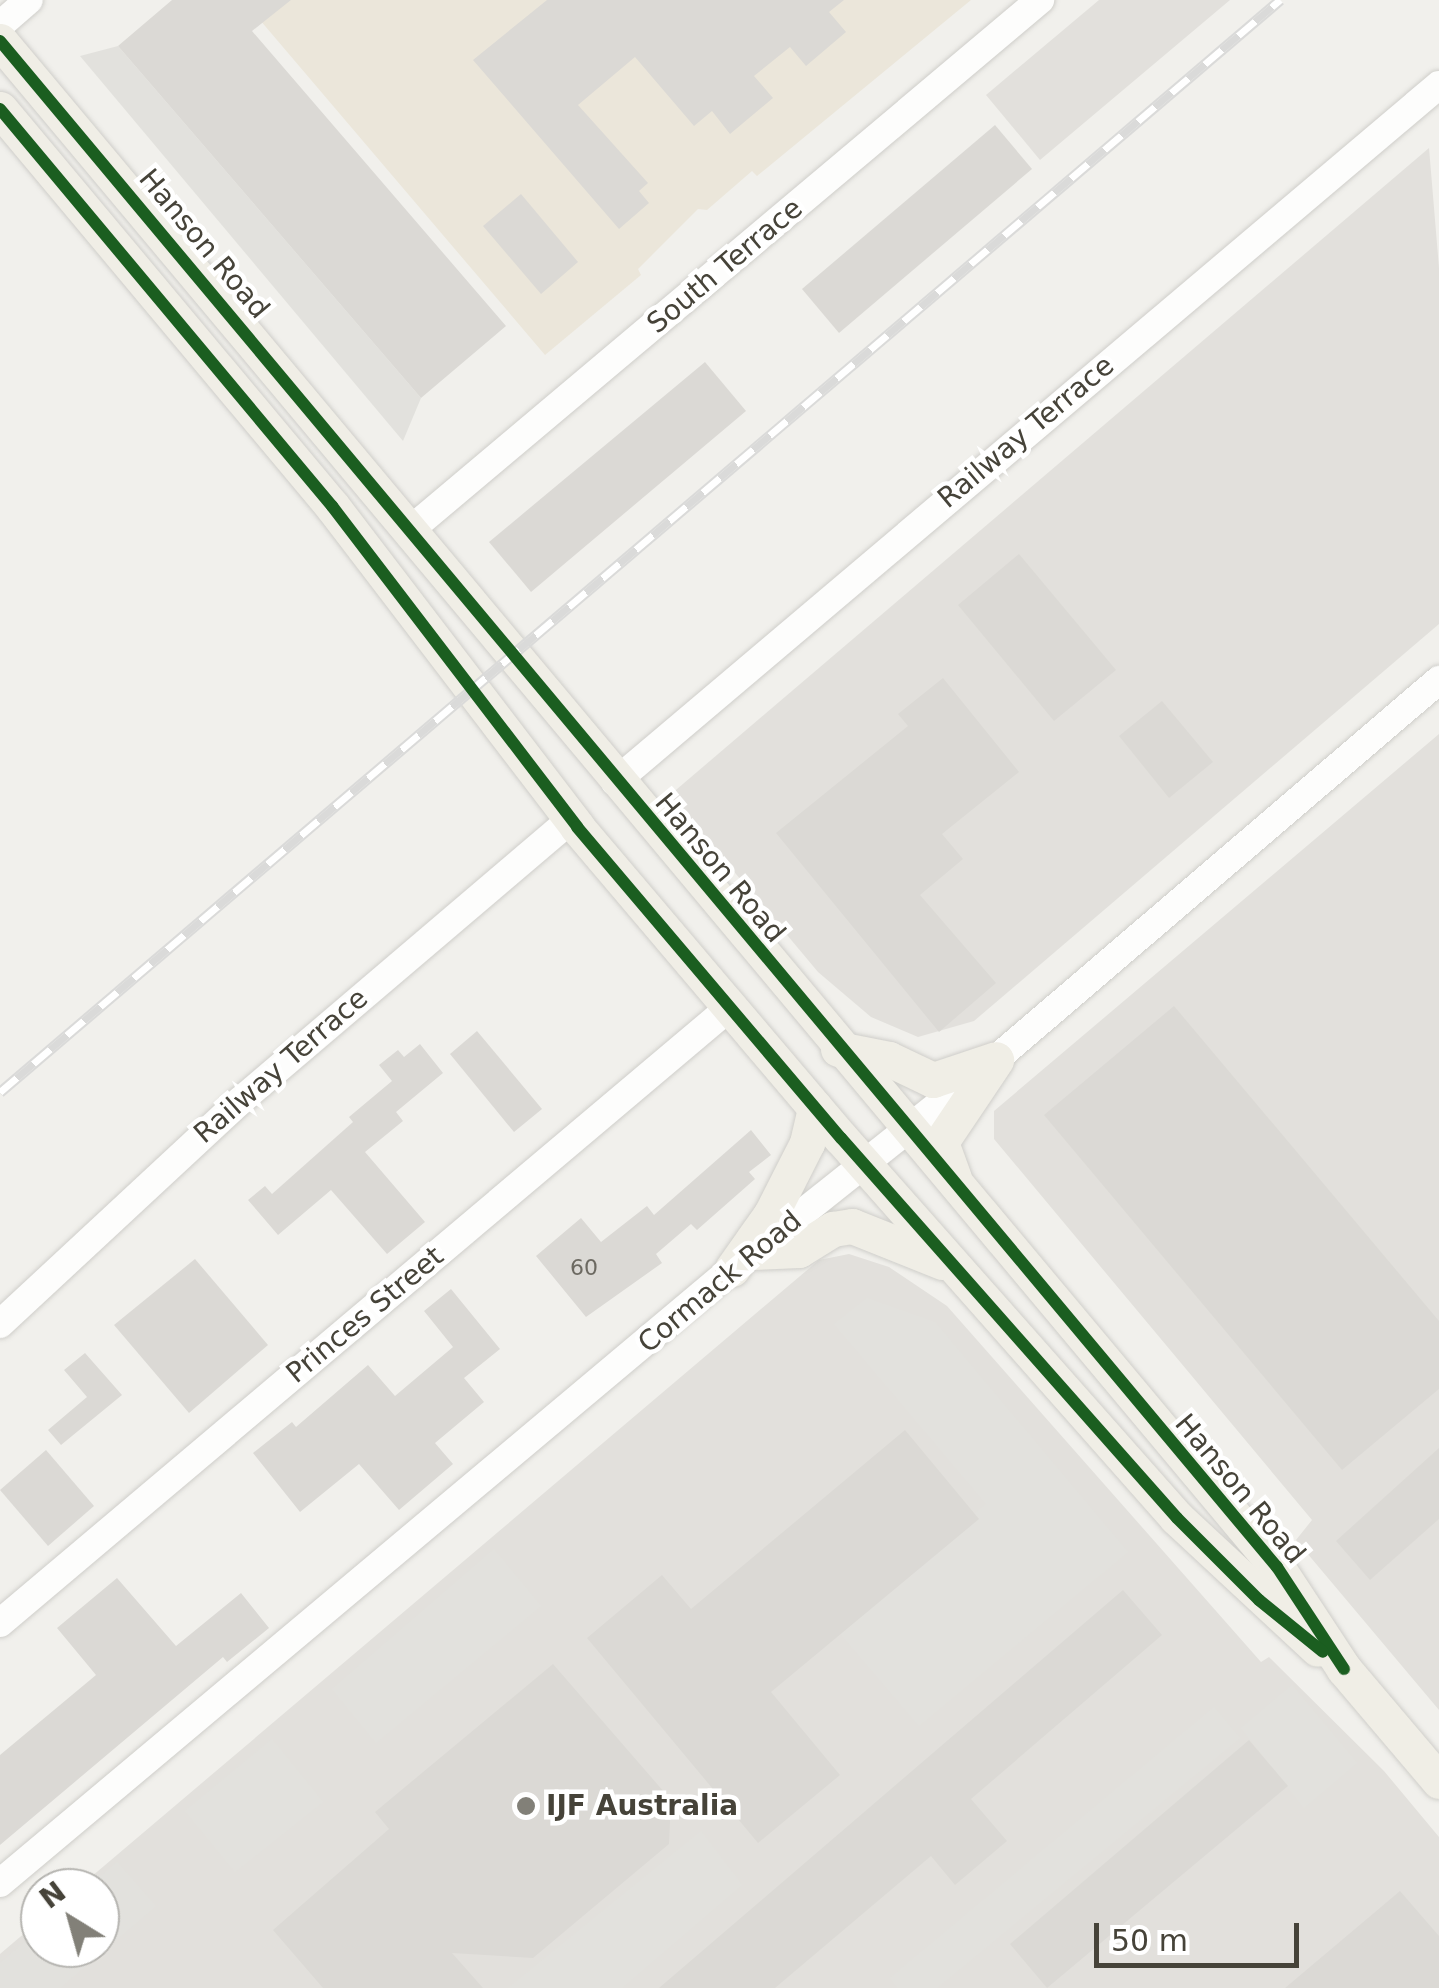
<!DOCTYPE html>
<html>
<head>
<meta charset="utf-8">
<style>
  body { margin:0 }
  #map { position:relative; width:1439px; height:1988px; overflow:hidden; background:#f1f0ec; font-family:"DejaVu Sans",sans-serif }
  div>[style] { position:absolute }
  .commercial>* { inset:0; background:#ebe6da }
  .industrial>* { inset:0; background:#e2e0dc }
  .parking>* { inset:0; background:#e2e1dd }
  .building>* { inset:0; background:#dbd9d5 }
  .roads { filter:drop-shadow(0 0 2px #cfceca) drop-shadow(0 0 2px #cfceca) }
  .minor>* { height:28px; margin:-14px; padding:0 14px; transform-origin:14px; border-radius:14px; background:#fdfdfc }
  .major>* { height:35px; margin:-17.5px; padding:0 17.5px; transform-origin:17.5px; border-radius:17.5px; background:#f0eee6 }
  .rail>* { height:11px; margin-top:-5.5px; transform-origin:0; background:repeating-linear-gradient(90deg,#fff 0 22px,#dadad9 0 44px); box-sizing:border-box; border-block:2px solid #dadad9 }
  .cycleway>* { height:12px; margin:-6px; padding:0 6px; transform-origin:6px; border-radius:6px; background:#1b5e20 }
  .dots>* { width:28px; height:28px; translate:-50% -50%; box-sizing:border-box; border:5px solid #fff; border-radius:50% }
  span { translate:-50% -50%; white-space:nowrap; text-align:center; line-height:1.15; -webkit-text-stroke:9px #fff; paint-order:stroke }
  .number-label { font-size:22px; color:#6c6961 }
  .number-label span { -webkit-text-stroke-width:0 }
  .street-label { font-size:28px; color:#464339 }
  .poi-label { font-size:28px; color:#464339; font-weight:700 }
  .left { translate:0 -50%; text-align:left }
  .north { position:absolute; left:20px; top:1868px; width:100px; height:100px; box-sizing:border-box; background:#fff; border:2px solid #b5b4b0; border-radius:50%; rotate:323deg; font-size:28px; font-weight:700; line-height:40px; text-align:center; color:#464339 }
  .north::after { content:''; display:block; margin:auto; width:35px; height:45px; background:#828078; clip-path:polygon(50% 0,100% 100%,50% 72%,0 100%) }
  .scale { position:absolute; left:1094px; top:1923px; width:205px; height:45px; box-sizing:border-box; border:5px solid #464339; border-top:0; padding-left:12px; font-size:30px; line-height:35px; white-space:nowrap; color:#464339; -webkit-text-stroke:8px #fff; paint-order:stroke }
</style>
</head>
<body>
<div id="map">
  <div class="commercial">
    <div style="clip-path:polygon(243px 0,971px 0,757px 176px,752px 171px,707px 210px,698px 209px,638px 269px,641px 275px,545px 355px)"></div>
  </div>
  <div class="industrial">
    <div style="clip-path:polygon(1099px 0,1230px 0,1040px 160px,986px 95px)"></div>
    <div style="clip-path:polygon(1429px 148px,1439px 268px,1439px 624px,974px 1021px,918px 1037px,871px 1017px,818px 972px,670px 795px)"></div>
    <div style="clip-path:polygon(1439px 734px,1439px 1710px,1296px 1540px,1312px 1520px,994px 1139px,994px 1111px)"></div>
    <div style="clip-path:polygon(849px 1254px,889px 1267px,947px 1306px,1261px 1662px,1269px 1657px,1384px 1771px,1439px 1837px,1439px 1988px,0 1988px,0 1954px,40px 1920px,40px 1948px,100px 1948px,100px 1888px,78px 1888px,819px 1260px)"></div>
  </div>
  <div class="parking">
    <div style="clip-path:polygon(118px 46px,421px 398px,403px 441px,80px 56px)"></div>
    <div style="clip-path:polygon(867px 1298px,935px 1322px,1128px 1552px,919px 1726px,837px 1630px,986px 1504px,834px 1324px)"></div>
    <div style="clip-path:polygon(494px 1549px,541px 1606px,376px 1743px,332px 1689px)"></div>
    <div style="clip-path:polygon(1292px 1685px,1357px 1763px,1304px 1808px,1241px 1728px)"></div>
    <div style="clip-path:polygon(1214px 1707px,1240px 1738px,937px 1988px,898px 1988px,890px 1978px)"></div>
    <div style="clip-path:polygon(272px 1739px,323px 1802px,235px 1872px,185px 1811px)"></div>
    <div style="clip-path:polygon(701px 1831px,742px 1885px,622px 1988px,508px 1988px)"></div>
    <div style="clip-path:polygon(117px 1862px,156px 1906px,60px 1988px,0 1988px,0 1963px,40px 1929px,40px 1948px,100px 1948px,100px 1888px,87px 1888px)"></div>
  </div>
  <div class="building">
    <div style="clip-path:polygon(172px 0,291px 0,252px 31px,506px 326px,421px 398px,118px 46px)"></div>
    <div style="clip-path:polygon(547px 0,844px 0,829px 12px,846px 32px,806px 66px,790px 47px,754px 76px,773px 98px,730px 134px,712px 111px,694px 126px,635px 57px,578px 105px,648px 183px,639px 191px,649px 203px,619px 229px,473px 60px)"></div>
    <div style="clip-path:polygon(995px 125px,1032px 169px,839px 333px,802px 289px)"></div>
    <div style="clip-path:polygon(521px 194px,578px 262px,541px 294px,483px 226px)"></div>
    <div style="clip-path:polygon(705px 362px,746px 411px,531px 592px,489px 542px)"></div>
    <div style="clip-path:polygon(1019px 554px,1116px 670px,1054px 721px,958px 605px)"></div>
    <div style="clip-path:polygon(943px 678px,1019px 772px,942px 834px,963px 859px,920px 895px,996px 983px,939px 1032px,776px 833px,908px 726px,898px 714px)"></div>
    <div style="clip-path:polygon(1162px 701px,1213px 762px,1169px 798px,1119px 736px)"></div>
    <div style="clip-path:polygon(1174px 1006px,1439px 1321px,1439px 1389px,1342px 1470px,1044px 1115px)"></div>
    <div style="clip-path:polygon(477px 1031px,542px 1109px,514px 1132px,450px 1054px)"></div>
    <div style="clip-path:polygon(420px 1044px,443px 1073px,396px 1112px,403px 1121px,365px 1152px,425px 1222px,387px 1254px,331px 1190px,278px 1235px,248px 1200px,265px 1186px,272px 1194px,353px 1122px,349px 1117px,392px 1081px,379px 1065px,398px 1050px,404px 1057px)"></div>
    <div style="clip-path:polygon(751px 1130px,771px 1155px,749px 1172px,755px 1179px,697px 1230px,691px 1224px,656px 1254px,662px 1263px,586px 1317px,536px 1256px,581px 1218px,601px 1242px,647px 1206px,654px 1215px)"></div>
    <div style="clip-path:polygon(195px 1259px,268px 1345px,189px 1413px,114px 1325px)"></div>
    <div style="clip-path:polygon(451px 1289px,500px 1349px,464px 1378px,484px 1402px,435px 1443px,453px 1464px,399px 1510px,359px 1464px,300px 1512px,253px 1453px,292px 1422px,296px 1427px,368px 1365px,395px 1396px,453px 1347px,424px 1311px)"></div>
    <div style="clip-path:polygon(85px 1353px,122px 1395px,61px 1445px,48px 1430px,87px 1397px,64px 1370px)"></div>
    <div style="clip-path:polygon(905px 1430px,979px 1519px,771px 1692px,840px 1775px,758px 1843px,587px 1638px,662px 1575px,691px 1609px)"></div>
    <div style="clip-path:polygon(1439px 1448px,1439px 1519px,1370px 1580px,1336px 1541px)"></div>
    <div style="clip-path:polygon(46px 1450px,94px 1506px,48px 1546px,0 1490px)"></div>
    <div style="clip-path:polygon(117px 1578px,176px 1646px,241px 1593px,269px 1628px,227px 1662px,223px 1657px,0 1845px,0 1755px,96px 1675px,57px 1628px)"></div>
    <div style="clip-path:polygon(1123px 1590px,1162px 1635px,971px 1799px,1007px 1841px,955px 1885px,931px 1856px,775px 1988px,659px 1988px)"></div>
    <div style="clip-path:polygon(553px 1664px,671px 1800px,669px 1844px,533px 1958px,452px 1953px,483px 1988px,323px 1988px,273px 1930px,389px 1829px,375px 1812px)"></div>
    <div style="clip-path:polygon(1249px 1740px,1288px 1786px,1047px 1988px,1010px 1944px)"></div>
    <div style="clip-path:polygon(1400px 1891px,1439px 1936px,1439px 1988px,1285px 1988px)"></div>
  </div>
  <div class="roads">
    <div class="minor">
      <div style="left:0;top:25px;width:38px;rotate:-41deg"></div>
      <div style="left:409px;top:531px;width:825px;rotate:-40.08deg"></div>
      <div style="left:615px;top:782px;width:1079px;rotate:-40.23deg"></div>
      <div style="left:0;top:1324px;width:328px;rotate:-42.9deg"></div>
      <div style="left:240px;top:1101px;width:435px;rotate:-40.4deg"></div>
      <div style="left:0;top:1623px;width:955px;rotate:-40.16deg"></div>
      <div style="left:0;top:1883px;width:955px;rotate:-39.99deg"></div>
      <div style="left:732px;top:1269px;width:337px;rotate:-38.5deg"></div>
      <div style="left:996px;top:1059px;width:583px;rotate:-40.55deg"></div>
    </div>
    <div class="major">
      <div style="left:0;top:41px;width:1990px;rotate:50.08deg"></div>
      <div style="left:1277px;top:1567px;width:122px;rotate:56.7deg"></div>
      <div style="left:1344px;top:1669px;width:147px;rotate:49.7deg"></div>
      <div style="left:0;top:109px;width:518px;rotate:50.1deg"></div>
      <div style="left:332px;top:506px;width:404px;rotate:52.6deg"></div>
      <div style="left:577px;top:827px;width:408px;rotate:49.7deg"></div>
      <div style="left:841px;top:1138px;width:507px;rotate:48.52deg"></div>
      <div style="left:1177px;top:1518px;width:192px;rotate:42.9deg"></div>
      <div style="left:838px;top:1049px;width:52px;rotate:11.1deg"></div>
      <div style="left:889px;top:1059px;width:49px;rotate:25.5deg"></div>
      <div style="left:933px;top:1080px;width:66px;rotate:-18.4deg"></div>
      <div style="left:954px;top:1178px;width:38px;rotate:-110deg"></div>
      <div style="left:941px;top:1142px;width:99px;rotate:-56.1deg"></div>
      <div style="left:753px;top:1252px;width:46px;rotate:-2.5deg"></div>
      <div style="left:799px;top:1250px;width:40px;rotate:-32deg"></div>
      <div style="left:833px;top:1229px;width:19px;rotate:-9deg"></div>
      <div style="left:852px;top:1226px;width:97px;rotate:21.8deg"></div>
      <div style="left:732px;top:1269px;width:67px;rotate:-54.7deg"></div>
      <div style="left:771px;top:1214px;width:80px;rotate:-63.1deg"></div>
      <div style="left:807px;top:1143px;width:36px;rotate:-77deg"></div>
    </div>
  </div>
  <div class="rail">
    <div style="left:0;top:1092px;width:1683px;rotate:-40.47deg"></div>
  </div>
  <div class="cycleway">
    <div style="left:0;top:41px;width:1990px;rotate:50.08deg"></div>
    <div style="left:1277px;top:1567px;width:122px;rotate:56.7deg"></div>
    <div style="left:0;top:109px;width:518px;rotate:50.1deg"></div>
    <div style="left:332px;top:506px;width:404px;rotate:52.6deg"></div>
    <div style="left:577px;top:827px;width:408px;rotate:49.7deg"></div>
    <div style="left:841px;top:1138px;width:507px;rotate:48.52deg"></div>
    <div style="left:1177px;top:1518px;width:116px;rotate:45deg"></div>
    <div style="left:1259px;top:1600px;width:82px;rotate:39.1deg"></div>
  </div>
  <div class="dots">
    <div style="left:526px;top:1806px;background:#828078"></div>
  </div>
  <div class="number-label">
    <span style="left:584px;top:1268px">60</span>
  </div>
  <div class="street-label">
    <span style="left:204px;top:244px;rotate:50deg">Hanson Road</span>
    <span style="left:725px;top:266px;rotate:-40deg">South Terrace</span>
    <span style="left:1026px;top:432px;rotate:-40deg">Railway Terrace</span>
    <span style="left:720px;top:868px;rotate:50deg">Hanson Road</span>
    <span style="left:281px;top:1066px;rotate:-41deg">Railway Terrace</span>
    <span style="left:720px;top:1282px;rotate:-40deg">Cormack Road</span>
    <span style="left:365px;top:1315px;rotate:-40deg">Princes Street</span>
    <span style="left:1240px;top:1489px;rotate:50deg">Hanson Road</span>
  </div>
  <div class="poi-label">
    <span class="left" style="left:546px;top:1806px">IJF Australia</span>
  </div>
  <div class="north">N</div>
  <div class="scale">50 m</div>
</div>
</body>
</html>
